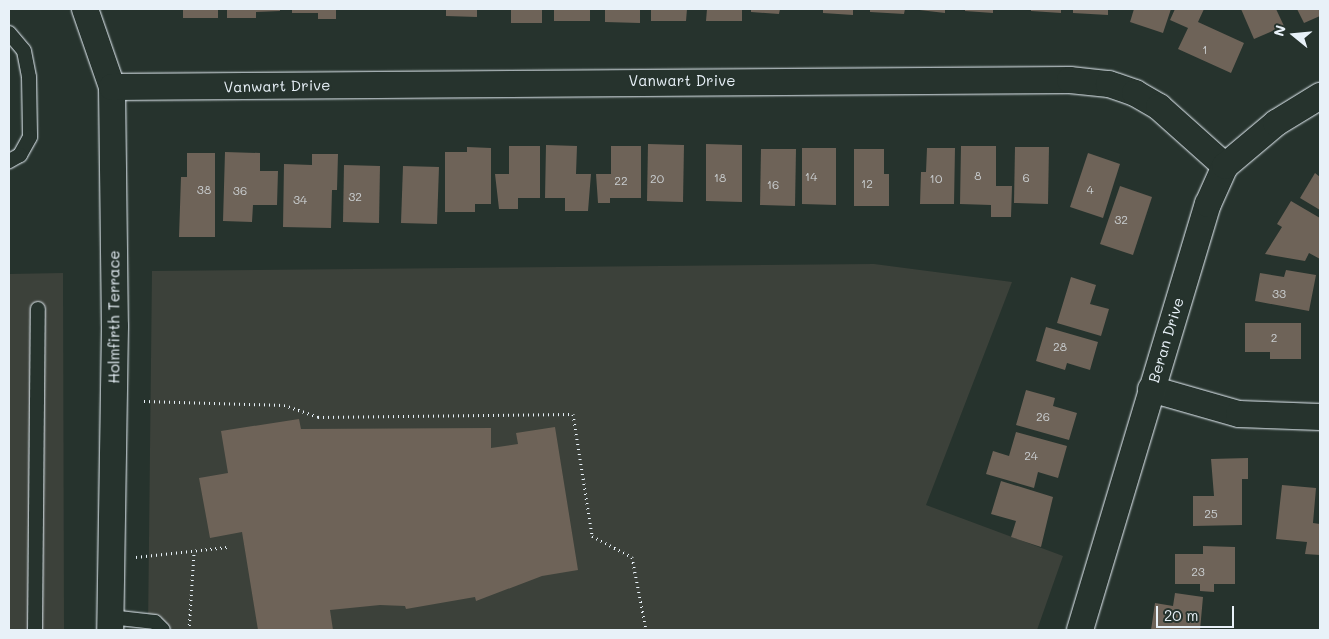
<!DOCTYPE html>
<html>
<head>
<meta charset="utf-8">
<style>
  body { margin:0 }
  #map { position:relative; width:1329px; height:639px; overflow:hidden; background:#26332d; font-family:Mali,sans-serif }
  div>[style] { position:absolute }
  .built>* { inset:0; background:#3c413a }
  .building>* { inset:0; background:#6e6358 }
  .path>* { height:3px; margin-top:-1.5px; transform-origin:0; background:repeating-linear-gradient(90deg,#e8f1f8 0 1px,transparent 0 5px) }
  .roads { filter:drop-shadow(0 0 1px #e8f1f8) drop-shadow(0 0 1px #e8f1f8) }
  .lane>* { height:14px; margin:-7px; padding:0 7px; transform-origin:7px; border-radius:7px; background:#26332d }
  .street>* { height:26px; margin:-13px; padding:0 13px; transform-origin:13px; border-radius:13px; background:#26332d }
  span { translate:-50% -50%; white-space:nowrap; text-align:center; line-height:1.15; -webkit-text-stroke:4.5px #26332d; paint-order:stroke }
  .number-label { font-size:12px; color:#caced0 }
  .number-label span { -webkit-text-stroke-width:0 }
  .street-label { font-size:15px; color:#e8f1f8 }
  .frame { position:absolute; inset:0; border:10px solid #e8f1f8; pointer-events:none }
  .north { position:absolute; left:1269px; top:10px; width:50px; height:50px; -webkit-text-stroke:4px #26332d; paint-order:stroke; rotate:287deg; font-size:14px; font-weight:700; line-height:20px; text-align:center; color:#e8f1f8 }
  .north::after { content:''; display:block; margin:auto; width:18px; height:22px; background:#e8f1f8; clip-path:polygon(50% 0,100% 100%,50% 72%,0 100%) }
  .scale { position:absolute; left:1156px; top:606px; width:78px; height:22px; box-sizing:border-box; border:2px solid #e8f1f8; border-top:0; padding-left:6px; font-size:15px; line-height:18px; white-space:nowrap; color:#e8f1f8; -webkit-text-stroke:4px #26332d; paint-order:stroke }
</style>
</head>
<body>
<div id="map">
  <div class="built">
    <div style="clip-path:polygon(874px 264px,1012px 282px,926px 505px,1063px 556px,1037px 630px,148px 630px,152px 271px)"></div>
    <div style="clip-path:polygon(63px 273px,64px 630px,9px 630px,9px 274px)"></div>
  </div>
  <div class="building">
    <div style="clip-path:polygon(183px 9px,218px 9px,218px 18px,183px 18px)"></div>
    <div style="clip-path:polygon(227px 9px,280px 9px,280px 11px,256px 12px,256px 18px,227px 18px)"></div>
    <div style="clip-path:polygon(292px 9px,336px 9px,336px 19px,318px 19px,318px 13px,292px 13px)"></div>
    <div style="clip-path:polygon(446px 9px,477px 9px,477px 17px,446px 16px)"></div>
    <div style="clip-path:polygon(511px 9px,542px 9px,542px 23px,511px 23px)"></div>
    <div style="clip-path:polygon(554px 9px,590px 9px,590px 21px,554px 21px)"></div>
    <div style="clip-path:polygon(605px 9px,640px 9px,640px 23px,605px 22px)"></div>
    <div style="clip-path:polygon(651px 9px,687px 9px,686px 21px,651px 21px)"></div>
    <div style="clip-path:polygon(707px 9px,742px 9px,742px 21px,706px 21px)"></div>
    <div style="clip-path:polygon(751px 9px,780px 9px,779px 14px,751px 12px)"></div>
    <div style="clip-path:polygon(823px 9px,853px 9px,853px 15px,823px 13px)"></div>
    <div style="clip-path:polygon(870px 9px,905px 9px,904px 14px,870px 12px)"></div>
    <div style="clip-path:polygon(911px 9px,945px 9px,945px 13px)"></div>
    <div style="clip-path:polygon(965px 9px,993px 9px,993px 13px,965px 11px)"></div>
    <div style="clip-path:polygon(1031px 9px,1061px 9px,1061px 13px,1031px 11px)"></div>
    <div style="clip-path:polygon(1073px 9px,1108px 9px,1108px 15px,1073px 13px)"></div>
    <div style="clip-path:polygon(1134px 9px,1171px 9px,1163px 33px,1130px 22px)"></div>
    <div style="clip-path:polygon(1175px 9px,1204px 9px,1198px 22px,1244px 43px,1231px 73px,1178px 49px,1188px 28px,1170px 20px)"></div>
    <div style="clip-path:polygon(1241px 9px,1276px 9px,1284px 26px,1254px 39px)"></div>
    <div style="clip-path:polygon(1297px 9px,1320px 9px,1320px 16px,1304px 23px)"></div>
    <div style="clip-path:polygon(648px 144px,684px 145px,683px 202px,647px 201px)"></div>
    <div style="clip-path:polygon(706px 144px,742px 145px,742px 202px,706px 201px)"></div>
    <div style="clip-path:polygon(546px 145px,577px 146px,576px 174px,591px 174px,588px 211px,565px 211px,565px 198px,545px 198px)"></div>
    <div style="clip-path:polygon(509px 146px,540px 146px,540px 198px,518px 198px,518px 209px,499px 209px,495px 174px,509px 174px)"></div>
    <div style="clip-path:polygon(611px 146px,641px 146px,641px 198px,610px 198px,610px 203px,598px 203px,596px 174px,611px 174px)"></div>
    <div style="clip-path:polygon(961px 146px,996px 146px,996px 186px,1012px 186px,1011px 217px,991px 217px,991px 205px,960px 204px)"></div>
    <div style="clip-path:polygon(467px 147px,491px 148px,491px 204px,475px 204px,475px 212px,445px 212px,445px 152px,467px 152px)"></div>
    <div style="clip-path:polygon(1015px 147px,1049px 147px,1048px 204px,1014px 203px)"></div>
    <div style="clip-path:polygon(802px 148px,836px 148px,836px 205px,802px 204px)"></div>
    <div style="clip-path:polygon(927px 148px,955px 148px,954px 204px,920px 204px,921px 172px,926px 172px)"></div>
    <div style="clip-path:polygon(761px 149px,796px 149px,795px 206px,760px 205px)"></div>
    <div style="clip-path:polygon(854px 149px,884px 149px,884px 174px,889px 174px,889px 206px,854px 206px)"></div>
    <div style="clip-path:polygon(225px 152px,260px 153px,260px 171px,278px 171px,277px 205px,253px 205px,252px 222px,223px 221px)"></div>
    <div style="clip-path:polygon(187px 153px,215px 153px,215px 237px,179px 237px,181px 177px,187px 177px)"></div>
    <div style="clip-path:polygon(1088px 153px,1120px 164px,1103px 218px,1070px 207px)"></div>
    <div style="clip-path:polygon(312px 154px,338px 154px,337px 190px,332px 190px,331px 228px,283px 227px,284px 164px,312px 165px)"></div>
    <div style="clip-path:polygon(344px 165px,380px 166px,379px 223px,343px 222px)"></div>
    <div style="clip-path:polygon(403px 166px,439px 167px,437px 224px,401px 223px)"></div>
    <div style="clip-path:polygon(1315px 173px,1320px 177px,1320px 210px,1300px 198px)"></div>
    <div style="clip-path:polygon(1120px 186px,1152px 197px,1133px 255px,1100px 244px)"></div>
    <div style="clip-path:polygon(1291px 201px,1320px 218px,1320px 259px,1309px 253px,1305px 261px,1265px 254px,1282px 227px,1277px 224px)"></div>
    <div style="clip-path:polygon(1286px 270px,1316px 275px,1309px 311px,1255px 301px,1260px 273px,1284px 277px)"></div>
    <div style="clip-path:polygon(1071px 277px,1096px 285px,1090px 304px,1109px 309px,1101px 336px,1057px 323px)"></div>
    <div style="clip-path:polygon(1245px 323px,1301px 323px,1301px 359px,1270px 359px,1270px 352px,1245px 352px)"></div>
    <div style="clip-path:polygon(1046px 327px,1098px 342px,1090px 370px,1067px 363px,1065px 370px,1036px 361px)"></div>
    <div style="clip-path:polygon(1026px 390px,1055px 398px,1053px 406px,1077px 413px,1069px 440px,1016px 425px)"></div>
    <div style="clip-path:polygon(299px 419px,301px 429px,491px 428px,491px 448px,518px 444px,516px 433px,555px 427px,578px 570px,542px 576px,476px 601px,475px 597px,406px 609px,405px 606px,380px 605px,330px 610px,333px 630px,258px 630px,242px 532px,210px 538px,199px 478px,228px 473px,221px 431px)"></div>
    <div style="clip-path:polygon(1016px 432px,1067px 446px,1058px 478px,1038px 472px,1034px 488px,986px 474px,993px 451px,1009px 456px)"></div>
    <div style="clip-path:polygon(1248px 458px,1248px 479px,1242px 479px,1242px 525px,1193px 526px,1193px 496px,1214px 496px,1211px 459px)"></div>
    <div style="clip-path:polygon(1001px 481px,1053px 497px,1041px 547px,1011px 537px,1016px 521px,991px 514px)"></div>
    <div style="clip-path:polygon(1282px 485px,1316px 488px,1313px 523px,1320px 524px,1320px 555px,1305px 554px,1307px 542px,1276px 539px)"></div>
    <div style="clip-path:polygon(1203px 546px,1235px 547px,1235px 584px,1214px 584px,1214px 592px,1200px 591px,1200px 584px,1175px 584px,1175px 554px,1203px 554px)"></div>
    <div style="clip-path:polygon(1175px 593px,1203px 597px,1200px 630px,1151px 630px,1155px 603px,1173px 606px)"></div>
  </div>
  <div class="path">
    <div style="left:144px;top:401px;width:140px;rotate:1.6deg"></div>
    <div style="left:284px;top:405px;width:36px;rotate:19deg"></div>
    <div style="left:318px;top:417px;width:255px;rotate:-0.7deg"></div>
    <div style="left:573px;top:414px;width:123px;rotate:81.1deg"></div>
    <div style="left:592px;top:536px;width:45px;rotate:27.7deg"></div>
    <div style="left:632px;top:557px;width:74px;rotate:79.1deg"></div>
    <div style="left:136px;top:557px;width:92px;rotate:-6.3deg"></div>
    <div style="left:189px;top:630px;width:78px;rotate:-86.3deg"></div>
  </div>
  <div class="roads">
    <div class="lane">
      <div style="left:9px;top:33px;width:23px;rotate:50deg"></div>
      <div style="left:24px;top:51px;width:26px;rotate:79deg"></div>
      <div style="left:29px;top:77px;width:60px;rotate:89deg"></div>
      <div style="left:30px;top:137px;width:21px;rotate:119deg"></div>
      <div style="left:20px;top:155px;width:13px;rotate:151deg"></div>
      <div style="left:110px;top:617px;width:45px;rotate:6.3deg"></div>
      <div style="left:155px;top:622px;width:11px;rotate:45deg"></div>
      <div style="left:35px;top:630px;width:321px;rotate:-89.5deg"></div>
    </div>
    <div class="street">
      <div style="left:85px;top:9px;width:83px;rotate:70.9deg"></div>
      <div style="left:112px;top:87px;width:239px;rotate:89.3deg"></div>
      <div style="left:115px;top:326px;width:304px;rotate:90.9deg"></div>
      <div style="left:112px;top:87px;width:958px;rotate:-0.42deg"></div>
      <div style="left:1070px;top:80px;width:39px;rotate:6deg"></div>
      <div style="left:1109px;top:84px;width:28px;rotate:19deg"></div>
      <div style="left:1135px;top:93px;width:28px;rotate:30deg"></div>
      <div style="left:1159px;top:107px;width:89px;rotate:41.8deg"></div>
      <div style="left:1151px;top:389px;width:91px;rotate:15.9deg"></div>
      <div style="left:1239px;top:414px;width:81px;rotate:2.1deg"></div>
      <div style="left:1080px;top:630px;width:445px;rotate:-73.3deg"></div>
      <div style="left:1208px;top:204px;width:42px;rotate:-65.9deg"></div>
      <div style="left:1225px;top:166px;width:67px;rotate:-40.1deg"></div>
      <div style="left:1276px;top:123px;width:52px;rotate:-31.5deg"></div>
    </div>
  </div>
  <div class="number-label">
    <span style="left:1205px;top:50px">1</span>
    <span style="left:978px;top:176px">8</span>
    <span style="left:811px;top:177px">14</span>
    <span style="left:720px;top:178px">18</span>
    <span style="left:1026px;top:178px">6</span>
    <span style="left:657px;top:179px">20</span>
    <span style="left:936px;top:179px">10</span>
    <span style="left:621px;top:181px">22</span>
    <span style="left:867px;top:184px">12</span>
    <span style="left:773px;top:185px">16</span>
    <span style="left:204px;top:190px">38</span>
    <span style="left:1090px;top:190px">4</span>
    <span style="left:240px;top:191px">36</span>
    <span style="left:355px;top:197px">32</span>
    <span style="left:300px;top:200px">34</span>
    <span style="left:1121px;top:220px">32</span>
    <span style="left:1279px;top:294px">33</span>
    <span style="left:1274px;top:338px">2</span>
    <span style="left:1060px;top:347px">28</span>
    <span style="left:1043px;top:417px">26</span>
    <span style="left:1031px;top:456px">24</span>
    <span style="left:1211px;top:514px">25</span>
    <span style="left:1198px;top:572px">23</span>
  </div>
  <div class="street-label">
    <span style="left:682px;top:81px">Vanwart Drive</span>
    <span style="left:277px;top:86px;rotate:-1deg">Vanwart Drive</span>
    <span style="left:114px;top:317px;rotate:-90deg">Holmfirth Terrace</span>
    <span style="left:1166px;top:340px;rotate:-73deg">Beran Drive</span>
  </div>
  <div class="frame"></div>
  <div class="north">N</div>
  <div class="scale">20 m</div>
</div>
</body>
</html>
